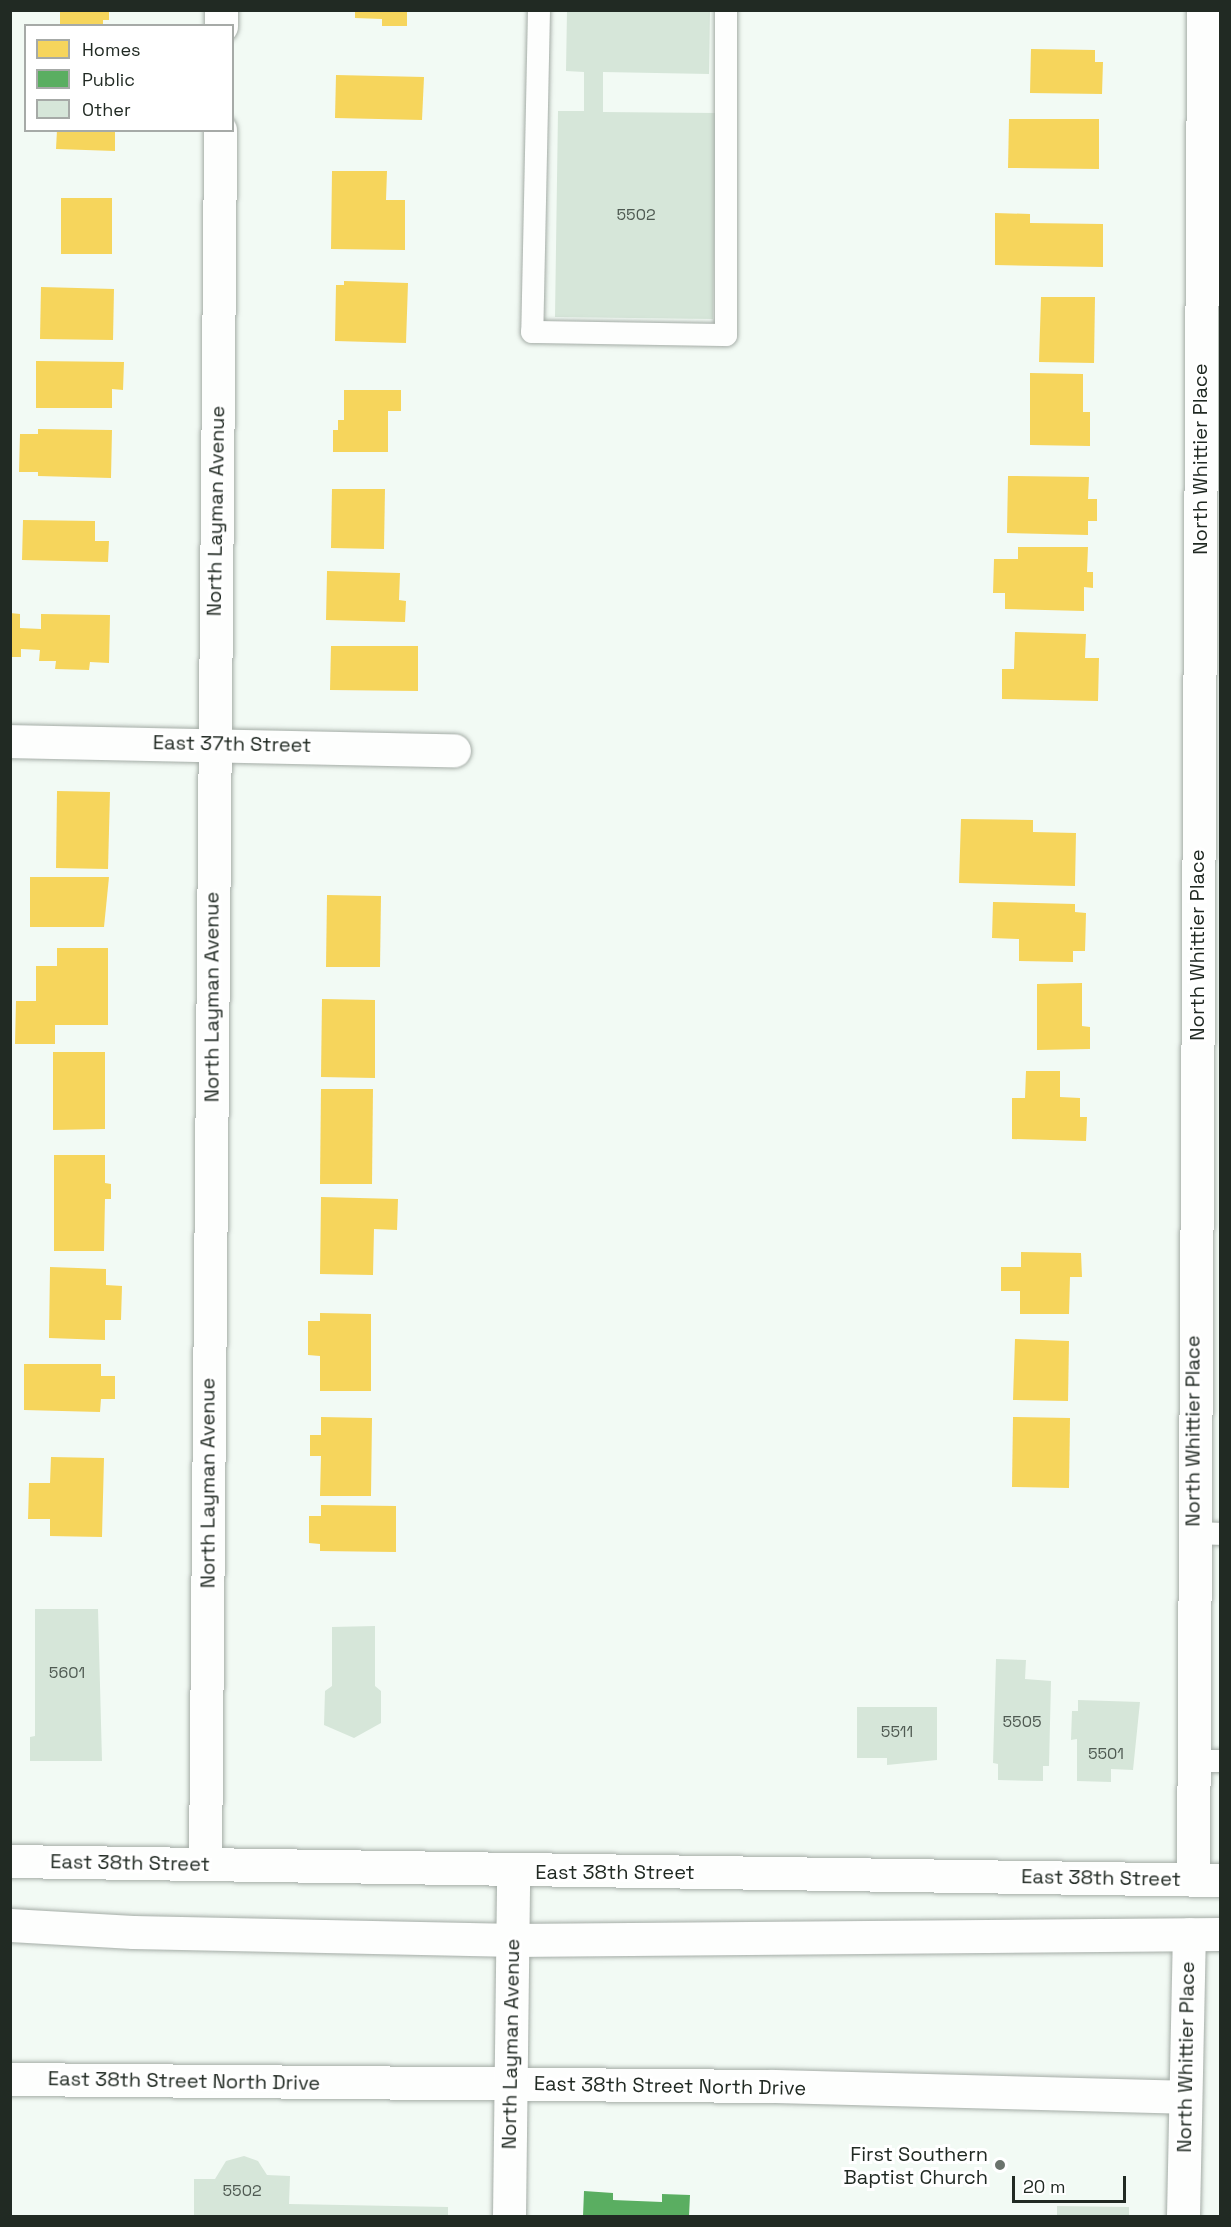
<!DOCTYPE html>
<html>
<head>
<meta charset="utf-8">
<style>
  body { margin:0 }
  #map { position:relative; width:1231px; height:2227px; overflow:hidden; background:#f2faf4; font-family:"Space Grotesk",sans-serif }
  div>[style] { position:absolute }
  .homes>* { inset:0; background:#f6d55c }
  .public>* { inset:0; background:#5aae61 }
  .building>* { inset:0; background:#d6e6d9 }
  .roads { filter:drop-shadow(0 0 2px #a4aca6) drop-shadow(0 0 2px #a4aca6) }
  .service>* { height:22px; margin:-11px; padding:0 11px; transform-origin:11px; border-radius:11px; background:#fdfefd }
  .minor>* { height:33px; margin:-16.5px; padding:0 16.5px; transform-origin:16.5px; border-radius:16.5px; background:#fdfefd }
  .tertiary>* { height:33px; margin:-16.5px; padding:0 16.5px; transform-origin:16.5px; border-radius:16.5px; background:#fdfefd }
  .primary>* { height:33px; margin:-16.5px; padding:0 16.5px; transform-origin:16.5px; border-radius:16.5px; background:#fdfefd }
  .dots>* { width:16px; height:16px; translate:-50% -50%; box-sizing:border-box; border:3px solid #fff; border-radius:50% }
  span { translate:-50% -50%; white-space:nowrap; text-align:center; line-height:1.15; -webkit-text-stroke:6px #fff; paint-order:stroke }
  .number-label { font-size:16px; color:#4f5a52 }
  .number-label span { -webkit-text-stroke-width:0 }
  .street-label { font-size:20px; color:#212a23 }
  .poi-label { font-size:20px; color:#212a23 }
  .right { translate:-100% -50%; text-align:right }
  .frame { position:absolute; inset:0; border:12px solid #212a23; pointer-events:none }
  .legend { position:absolute; left:24px; top:24px; width:210px; height:108px; box-sizing:border-box; background:#fff; border:2px solid #a6aaa7; margin:0; padding:8px 10px; list-style:none; font-size:18px; color:#212a23 }
  .legend li { display:flex; align-items:center; gap:12px; height:30px }
  .legend b { width:30px; border:2px solid #a6aaa7 }
  .scale { position:absolute; left:1012px; top:2176px; width:114px; height:27px; box-sizing:border-box; border:3px solid #212a23; border-top:0; padding-left:8px; font-size:18px; line-height:21px; white-space:nowrap; color:#212a23; -webkit-text-stroke:4px #fff; paint-order:stroke }
</style>
</head>
<body>
<div id="map">
  <div class="homes">
    <div style="clip-path:polygon(60px 10px,109px 10px,109px 20px,103px 20px,103px 26px,60px 26px)"></div>
    <div style="clip-path:polygon(355px 10px,407px 10px,407px 26px,382px 26px,382px 19px,355px 18px)"></div>
    <div style="clip-path:polygon(1031px 49px,1095px 50px,1095px 62px,1103px 62px,1102px 94px,1030px 93px)"></div>
    <div style="clip-path:polygon(336px 75px,424px 77px,422px 120px,335px 118px)"></div>
    <div style="clip-path:polygon(1009px 119px,1099px 119px,1099px 169px,1008px 168px)"></div>
    <div style="clip-path:polygon(57px 130px,115px 130px,115px 151px,56px 149px)"></div>
    <div style="clip-path:polygon(332px 171px,387px 171px,386px 200px,405px 200px,405px 250px,331px 249px)"></div>
    <div style="clip-path:polygon(61px 198px,112px 198px,112px 254px,61px 254px)"></div>
    <div style="clip-path:polygon(995px 213px,1030px 214px,1030px 223px,1103px 224px,1103px 267px,995px 265px)"></div>
    <div style="clip-path:polygon(344px 281px,408px 283px,406px 343px,335px 341px,336px 285px,344px 285px)"></div>
    <div style="clip-path:polygon(41px 287px,114px 289px,113px 340px,40px 339px)"></div>
    <div style="clip-path:polygon(1041px 297px,1095px 297px,1094px 363px,1039px 362px)"></div>
    <div style="clip-path:polygon(36px 361px,124px 362px,123px 390px,112px 389px,112px 408px,36px 408px)"></div>
    <div style="clip-path:polygon(1030px 373px,1083px 374px,1083px 412px,1090px 412px,1090px 446px,1030px 445px)"></div>
    <div style="clip-path:polygon(344px 390px,401px 390px,401px 411px,388px 411px,388px 452px,333px 452px,333px 430px,338px 430px,338px 420px,344px 420px)"></div>
    <div style="clip-path:polygon(38px 429px,112px 430px,111px 478px,38px 476px,38px 472px,19px 472px,20px 434px,38px 434px)"></div>
    <div style="clip-path:polygon(1008px 476px,1089px 477px,1088px 499px,1097px 499px,1097px 521px,1088px 521px,1088px 535px,1007px 533px)"></div>
    <div style="clip-path:polygon(332px 489px,385px 489px,384px 549px,331px 548px)"></div>
    <div style="clip-path:polygon(23px 520px,95px 521px,95px 541px,109px 541px,108px 562px,22px 560px)"></div>
    <div style="clip-path:polygon(1018px 547px,1088px 547px,1087px 572px,1093px 572px,1093px 588px,1084px 587px,1084px 611px,1005px 609px,1005px 593px,993px 593px,994px 559px,1018px 559px)"></div>
    <div style="clip-path:polygon(327px 571px,400px 573px,399px 600px,406px 601px,405px 622px,326px 620px)"></div>
    <div style="clip-path:polygon(10px 613px,20px 614px,20px 628px,41px 629px,41px 614px,110px 615px,109px 663px,90px 662px,89px 670px,55px 669px,56px 661px,39px 661px,40px 650px,21px 649px,21px 657px,10px 657px)"></div>
    <div style="clip-path:polygon(1015px 632px,1086px 634px,1085px 658px,1099px 658px,1098px 701px,1002px 699px,1002px 669px,1014px 669px)"></div>
    <div style="clip-path:polygon(331px 646px,418px 646px,418px 691px,330px 690px)"></div>
    <div style="clip-path:polygon(57px 791px,110px 792px,108px 869px,56px 868px)"></div>
    <div style="clip-path:polygon(961px 819px,1033px 820px,1033px 832px,1076px 833px,1075px 886px,959px 883px)"></div>
    <div style="clip-path:polygon(30px 877px,109px 877px,104px 927px,30px 927px)"></div>
    <div style="clip-path:polygon(327px 895px,381px 896px,380px 967px,326px 967px)"></div>
    <div style="clip-path:polygon(993px 902px,1075px 904px,1075px 912px,1086px 913px,1085px 951px,1073px 951px,1073px 962px,1019px 961px,1019px 939px,992px 938px)"></div>
    <div style="clip-path:polygon(57px 948px,108px 948px,108px 1025px,55px 1025px,55px 1044px,15px 1044px,16px 1001px,36px 1001px,36px 966px,57px 966px)"></div>
    <div style="clip-path:polygon(1082px 983px,1082px 1026px,1090px 1027px,1090px 1049px,1037px 1050px,1037px 984px)"></div>
    <div style="clip-path:polygon(322px 999px,375px 1000px,375px 1078px,321px 1077px)"></div>
    <div style="clip-path:polygon(53px 1052px,105px 1052px,105px 1129px,53px 1130px)"></div>
    <div style="clip-path:polygon(1026px 1071px,1060px 1071px,1060px 1097px,1080px 1098px,1080px 1117px,1087px 1117px,1086px 1141px,1012px 1139px,1012px 1098px,1025px 1098px)"></div>
    <div style="clip-path:polygon(321px 1089px,373px 1089px,372px 1184px,320px 1184px)"></div>
    <div style="clip-path:polygon(54px 1155px,105px 1155px,105px 1183px,111px 1184px,111px 1199px,105px 1199px,104px 1251px,54px 1251px)"></div>
    <div style="clip-path:polygon(321px 1197px,398px 1199px,397px 1230px,374px 1229px,373px 1275px,320px 1274px)"></div>
    <div style="clip-path:polygon(1021px 1252px,1081px 1253px,1082px 1277px,1070px 1277px,1069px 1314px,1020px 1314px,1020px 1291px,1001px 1291px,1001px 1267px,1021px 1267px)"></div>
    <div style="clip-path:polygon(50px 1267px,106px 1269px,106px 1285px,122px 1286px,121px 1320px,105px 1320px,105px 1340px,49px 1338px)"></div>
    <div style="clip-path:polygon(320px 1313px,371px 1314px,371px 1391px,320px 1391px,320px 1356px,308px 1355px,308px 1321px,320px 1321px)"></div>
    <div style="clip-path:polygon(1015px 1339px,1069px 1341px,1068px 1401px,1013px 1400px)"></div>
    <div style="clip-path:polygon(24px 1364px,101px 1364px,101px 1376px,115px 1376px,115px 1399px,101px 1399px,100px 1412px,24px 1410px)"></div>
    <div style="clip-path:polygon(321px 1417px,372px 1418px,371px 1496px,320px 1496px,321px 1456px,310px 1456px,310px 1435px,321px 1435px)"></div>
    <div style="clip-path:polygon(1013px 1417px,1070px 1418px,1069px 1488px,1012px 1487px)"></div>
    <div style="clip-path:polygon(51px 1457px,104px 1458px,102px 1537px,50px 1536px,50px 1519px,28px 1519px,29px 1483px,50px 1483px)"></div>
    <div style="clip-path:polygon(321px 1505px,396px 1506px,396px 1552px,320px 1551px,320px 1544px,309px 1543px,309px 1516px,321px 1516px)"></div>
  </div>
  <div class="public">
    <div style="clip-path:polygon(584px 2191px,613px 2193px,613px 2200px,662px 2202px,662px 2194px,690px 2195px,689px 2216px,583px 2216px)"></div>
  </div>
  <div class="building">
    <div style="clip-path:polygon(567px 10px,710px 10px,709px 74px,603px 72px,603px 112px,716px 113px,713px 319px,555px 317px,558px 111px,584px 111px,584px 72px,566px 71px)"></div>
    <div style="clip-path:polygon(35px 1609px,98px 1609px,102px 1761px,30px 1761px,30px 1737px,35px 1736px)"></div>
    <div style="clip-path:polygon(375px 1626px,375px 1686px,381px 1691px,381px 1723px,354px 1738px,324px 1725px,325px 1691px,332px 1686px,332px 1627px)"></div>
    <div style="clip-path:polygon(996px 1659px,1026px 1660px,1025px 1679px,1051px 1681px,1049px 1766px,1043px 1766px,1043px 1781px,998px 1780px,998px 1764px,993px 1763px)"></div>
    <div style="clip-path:polygon(1078px 1700px,1140px 1702px,1133px 1770px,1111px 1769px,1111px 1782px,1077px 1781px,1077px 1739px,1071px 1740px,1072px 1711px,1078px 1711px)"></div>
    <div style="clip-path:polygon(857px 1707px,937px 1707px,937px 1760px,887px 1765px,887px 1758px,857px 1758px)"></div>
    <div style="clip-path:polygon(244px 2156px,258px 2161px,267px 2175px,290px 2176px,289px 2204px,448px 2207px,448px 2216px,194px 2216px,194px 2179px,215px 2179px,226px 2161px)"></div>
    <div style="clip-path:polygon(1057px 2206px,1129px 2207px,1129px 2216px,1057px 2216px)"></div>
  </div>
  <div class="roads">
    <div class="service">
      <div style="left:539px;top:10px;width:322px;rotate:91.2deg"></div>
      <div style="left:532px;top:332px;width:194px;rotate:0.9deg"></div>
      <div style="left:726px;top:335px;width:325px;rotate:-90deg"></div>
      <div style="left:1192px;top:1533px;width:28px;rotate:2deg"></div>
      <div style="left:1190px;top:1761px;width:30px"></div>
    </div>
    <div class="minor">
      <div style="left:221px;top:26px;width:16px;rotate:-90deg"></div>
      <div style="left:10px;top:741px;width:444px;rotate:1.2deg"></div>
      <div style="left:205px;top:1864px;width:1734px;rotate:-89.5deg"></div>
      <div style="left:1193px;top:1880px;width:1870px;rotate:-89.69deg"></div>
      <div style="left:10px;top:2079px;width:763px;rotate:0.53deg"></div>
      <div style="left:773px;top:2086px;width:412px;rotate:1.5deg"></div>
      <div style="left:1183px;top:2216px;width:282px;rotate:-88.8deg"></div>
    </div>
    <div class="tertiary">
      <div style="left:509px;top:2216px;width:344px;rotate:-89.3deg"></div>
    </div>
    <div class="primary">
      <div style="left:10px;top:1861px;width:1210px;rotate:0.9deg"></div>
      <div style="left:10px;top:1925px;width:123px;rotate:3.3deg"></div>
      <div style="left:133px;top:1932px;width:379px;rotate:1.2deg"></div>
      <div style="left:512px;top:1940px;width:708px;rotate:-0.49deg"></div>
    </div>
  </div>
  <div class="dots">
    <div style="left:1000px;top:2165px;background:#6a736c"></div>
  </div>
  <div class="number-label">
    <span style="left:636px;top:215px">5502</span>
    <span style="left:67px;top:1673px">5601</span>
    <span style="left:1022px;top:1722px">5505</span>
    <span style="left:897px;top:1732px">5511</span>
    <span style="left:1106px;top:1754px">5501</span>
    <span style="left:242px;top:2191px">5502</span>
  </div>
  <div class="street-label">
    <span style="left:1200px;top:459px;rotate:-90deg">North Whittier Place</span>
    <span style="left:216px;top:511px;rotate:-89deg">North Layman Avenue</span>
    <span style="left:232px;top:744px;rotate:1deg">East 37th Street</span>
    <span style="left:1197px;top:945px;rotate:-90deg">North Whittier Place</span>
    <span style="left:212px;top:997px;rotate:-90deg">North Layman Avenue</span>
    <span style="left:1193px;top:1431px;rotate:-90deg">North Whittier Place</span>
    <span style="left:208px;top:1483px;rotate:-90deg">North Layman Avenue</span>
    <span style="left:130px;top:1863px;rotate:1deg">East 38th Street</span>
    <span style="left:615px;top:1872px">East 38th Street</span>
    <span style="left:1101px;top:1878px;rotate:1deg">East 38th Street</span>
    <span style="left:511px;top:2044px;rotate:-89deg">North Layman Avenue</span>
    <span style="left:1186px;top:2057px;rotate:-89deg">North Whittier Place</span>
    <span style="left:184px;top:2081px;rotate:1deg">East 38th Street North Drive</span>
    <span style="left:670px;top:2086px;rotate:1deg">East 38th Street North Drive</span>
  </div>
  <div class="poi-label">
    <span class="right" style="left:988px;top:2166px">First Southern<br>Baptist Church</span>
  </div>
  <div class="frame"></div>
  <ul class="legend">
  <li><b style="height:16px;background:#f6d55c"></b>Homes</li>
  <li><b style="height:16px;background:#5aae61"></b>Public</li>
  <li><b style="height:16px;background:#d6e6d9"></b>Other</li>
  </ul>
  <div class="scale">20 m</div>
</div>
</body>
</html>
